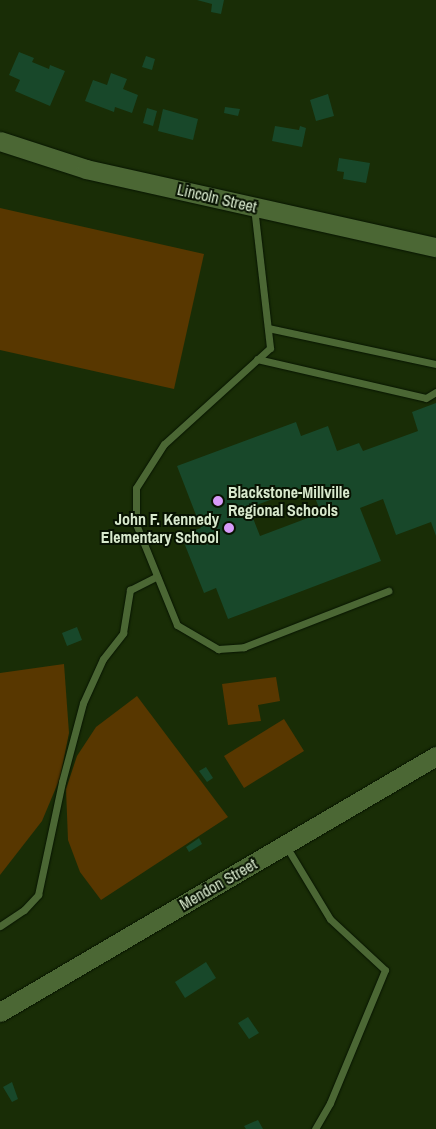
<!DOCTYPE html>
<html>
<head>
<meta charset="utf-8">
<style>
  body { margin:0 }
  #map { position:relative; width:436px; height:1129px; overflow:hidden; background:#192d06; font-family:"Archivo Narrow",sans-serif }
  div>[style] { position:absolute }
  .green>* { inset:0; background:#583700 }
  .building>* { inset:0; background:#18482a }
  .roads { filter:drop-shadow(0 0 1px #071400) drop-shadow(0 0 1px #071400) }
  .lane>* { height:7px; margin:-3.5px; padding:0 3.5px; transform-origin:3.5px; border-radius:3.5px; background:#4b6734 }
  .secondary>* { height:19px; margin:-9.5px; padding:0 9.5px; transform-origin:9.5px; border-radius:9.5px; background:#4b6734 }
  .dots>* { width:14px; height:14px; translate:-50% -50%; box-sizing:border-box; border:2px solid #081302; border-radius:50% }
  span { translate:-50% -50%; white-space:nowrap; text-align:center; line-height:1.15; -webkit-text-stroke:4px #081302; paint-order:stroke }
  .street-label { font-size:16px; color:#d8e9cd }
  .poi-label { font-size:16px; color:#d8e9cd; font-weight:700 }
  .left { translate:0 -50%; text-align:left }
  .right { translate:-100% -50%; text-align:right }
</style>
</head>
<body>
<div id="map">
  <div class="green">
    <div style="clip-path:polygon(0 208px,204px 254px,174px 389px,0 350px)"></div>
    <div style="clip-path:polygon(64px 664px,69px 733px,60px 778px,42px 821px,0 875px,0 673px)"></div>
    <div style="clip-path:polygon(276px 677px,280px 701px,258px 705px,261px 721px,228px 725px,222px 684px)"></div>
    <div style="clip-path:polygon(137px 696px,228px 817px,101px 900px,80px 872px,68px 840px,66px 789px,77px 756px,96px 727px)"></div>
    <div style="clip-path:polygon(284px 719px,304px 751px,244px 788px,224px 756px)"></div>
  </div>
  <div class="building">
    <div style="clip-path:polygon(197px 0,224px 0,221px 14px,211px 12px,212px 4px)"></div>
    <div style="clip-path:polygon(19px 52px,34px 58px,32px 62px,49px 69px,50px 65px,65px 71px,50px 106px,15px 91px,20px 80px,9px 75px)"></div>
    <div style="clip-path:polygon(146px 56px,155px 59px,152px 70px,142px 67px)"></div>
    <div style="clip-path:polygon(111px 73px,127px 79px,123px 89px,138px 95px,132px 113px,115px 107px,114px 112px,85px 101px,93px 80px,107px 85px)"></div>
    <div style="clip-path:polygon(328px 94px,334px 116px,316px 121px,310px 100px)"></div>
    <div style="clip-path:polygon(225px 107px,240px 109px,238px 116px,224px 113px)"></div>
    <div style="clip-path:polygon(147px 108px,157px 111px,153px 126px,143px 123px)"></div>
    <div style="clip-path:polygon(163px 109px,198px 119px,193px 140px,158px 131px)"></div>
    <div style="clip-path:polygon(275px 126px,299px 130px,300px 126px,306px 128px,302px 147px,272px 141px)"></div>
    <div style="clip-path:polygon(339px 158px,370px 163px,366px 183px,343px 179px,344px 172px,337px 171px)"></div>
    <div style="clip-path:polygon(evenodd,436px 403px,436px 536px,431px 522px,396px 535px,383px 499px,360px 508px,381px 561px,228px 619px,216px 588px,204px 593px,181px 535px,201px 528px,177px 466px,296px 422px,301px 436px,328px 426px,337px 451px,359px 443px,363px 451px,418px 431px,412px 412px,436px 403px,310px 485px,321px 513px,260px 536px,249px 508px,310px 485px)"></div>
    <div style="clip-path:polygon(77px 627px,82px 640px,67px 646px,62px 633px)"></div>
    <div style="clip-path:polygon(206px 767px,213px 778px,207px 782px,199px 771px)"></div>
    <div style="clip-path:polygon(199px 838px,202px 844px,189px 852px,186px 847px)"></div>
    <div style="clip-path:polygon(206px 962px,216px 978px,185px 998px,175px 982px)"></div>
    <div style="clip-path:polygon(248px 1017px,259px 1033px,249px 1039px,238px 1023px)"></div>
    <div style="clip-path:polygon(12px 1082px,18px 1099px,12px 1102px,3px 1087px)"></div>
    <div style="clip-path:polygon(258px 1120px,263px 1129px,246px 1129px,244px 1126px)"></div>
  </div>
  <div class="roads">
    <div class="lane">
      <div style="left:254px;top:207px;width:142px;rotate:83.5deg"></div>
      <div style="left:270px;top:348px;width:143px;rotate:137.8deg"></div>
      <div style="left:164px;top:444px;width:52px;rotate:122.5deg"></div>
      <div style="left:136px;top:488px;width:36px;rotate:90deg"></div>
      <div style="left:136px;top:524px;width:109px;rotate:67.9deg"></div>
      <div style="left:177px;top:625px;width:48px;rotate:30.3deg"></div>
      <div style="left:218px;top:649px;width:26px;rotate:-4deg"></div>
      <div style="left:244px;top:647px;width:155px;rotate:-21.3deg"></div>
      <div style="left:268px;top:328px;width:172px;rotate:12.1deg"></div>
      <div style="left:257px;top:359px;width:173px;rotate:13deg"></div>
      <div style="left:426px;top:398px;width:12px;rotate:-31deg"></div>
      <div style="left:286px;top:846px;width:85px;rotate:58.9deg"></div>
      <div style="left:330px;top:919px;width:75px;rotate:42.8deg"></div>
      <div style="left:385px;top:970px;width:144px;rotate:112.5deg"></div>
      <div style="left:330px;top:1103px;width:30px;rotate:120deg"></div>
      <div style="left:0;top:926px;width:29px;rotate:-34deg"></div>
      <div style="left:24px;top:910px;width:21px;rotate:-47deg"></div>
      <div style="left:38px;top:895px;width:116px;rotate:-78deg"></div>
      <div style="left:62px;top:782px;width:82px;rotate:-75.1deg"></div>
      <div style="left:83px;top:703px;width:48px;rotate:-65.6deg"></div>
      <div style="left:103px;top:659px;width:33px;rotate:-52deg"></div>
      <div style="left:123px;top:633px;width:44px;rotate:-80.8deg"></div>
      <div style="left:130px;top:590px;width:30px;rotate:-27deg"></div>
    </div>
    <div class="secondary">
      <div style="left:0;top:141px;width:90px;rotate:18deg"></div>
      <div style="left:86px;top:169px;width:359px;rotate:12.6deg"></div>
      <div style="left:0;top:1012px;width:506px;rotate:-30.42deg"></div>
    </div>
  </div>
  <div class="dots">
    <div style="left:218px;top:501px;background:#d79bf9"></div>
    <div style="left:229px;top:528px;background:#d79bf9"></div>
  </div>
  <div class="street-label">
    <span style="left:217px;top:198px;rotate:13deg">Lincoln Street</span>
    <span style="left:218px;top:884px;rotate:-30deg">Mendon Street</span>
  </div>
  <div class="poi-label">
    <span class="left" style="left:228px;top:501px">Blackstone-Millville<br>Regional Schools</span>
    <span class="right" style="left:219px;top:528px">John F. Kennedy<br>Elementary School</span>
  </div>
</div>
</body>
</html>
